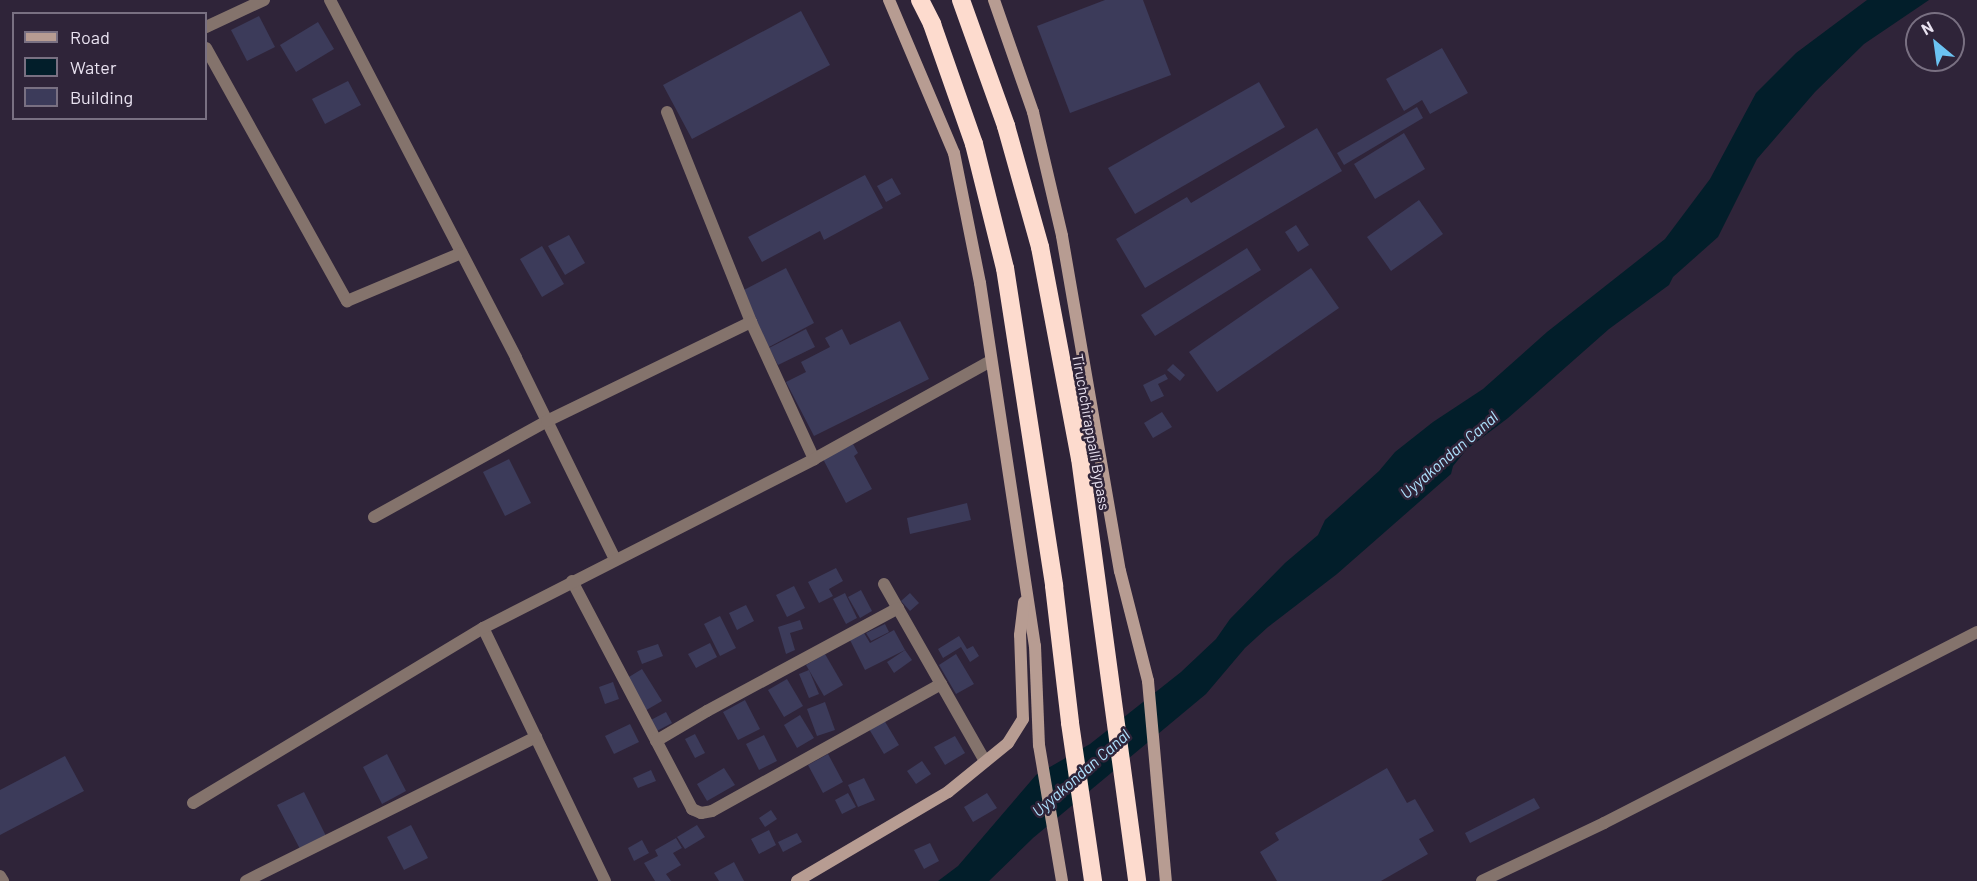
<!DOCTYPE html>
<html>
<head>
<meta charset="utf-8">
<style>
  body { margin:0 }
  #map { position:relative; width:1977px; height:881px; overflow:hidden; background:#2f2439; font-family:Barlow,sans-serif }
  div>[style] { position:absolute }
  .water>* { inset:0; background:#021e2a }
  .building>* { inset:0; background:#3c3b5a }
  .street>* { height:12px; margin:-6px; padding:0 6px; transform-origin:6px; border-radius:6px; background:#84736c }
  .secondary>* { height:12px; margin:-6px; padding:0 6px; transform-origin:6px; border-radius:6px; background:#b79c92 }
  .highway>* { height:18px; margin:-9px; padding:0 9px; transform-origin:9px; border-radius:9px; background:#fddbce }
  span { translate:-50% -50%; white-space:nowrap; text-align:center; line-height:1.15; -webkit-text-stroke:5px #2f2439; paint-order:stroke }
  .street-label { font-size:15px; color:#e9e2f0 }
  .water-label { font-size:16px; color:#aee2fe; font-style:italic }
  .legend { position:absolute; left:12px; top:12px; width:195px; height:108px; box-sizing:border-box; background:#2f2439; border:2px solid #797082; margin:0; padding:8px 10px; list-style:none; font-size:18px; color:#e9e2f0 }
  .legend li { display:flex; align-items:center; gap:12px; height:30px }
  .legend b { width:30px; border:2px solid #797082 }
  .north { position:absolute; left:1905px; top:12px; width:60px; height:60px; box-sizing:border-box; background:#2f2439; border:2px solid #797082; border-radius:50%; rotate:331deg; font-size:16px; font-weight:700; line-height:24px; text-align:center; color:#e9e2f0 }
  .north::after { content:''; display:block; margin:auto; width:21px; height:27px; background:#6bc3f2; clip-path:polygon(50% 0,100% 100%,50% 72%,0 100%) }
</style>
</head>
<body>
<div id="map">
  <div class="water">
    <div style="clip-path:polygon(1867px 0,1929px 0,1864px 44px,1815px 92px,1757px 159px,1718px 237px,1673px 277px,1669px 285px,1609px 329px,1508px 418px,1467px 449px,1453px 466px,1451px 474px,1337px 574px,1268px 627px,1245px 648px,1206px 694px,1033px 838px,989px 881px,938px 881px,958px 866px,1036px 775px,1090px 744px,1181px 672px,1216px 639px,1230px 619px,1285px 563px,1318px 535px,1325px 520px,1379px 471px,1395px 452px,1433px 422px,1483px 389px,1547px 332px,1665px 239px,1710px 179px,1756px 93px,1796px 53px)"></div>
  </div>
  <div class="building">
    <div style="clip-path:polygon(1105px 0,1143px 0,1171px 75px,1070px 113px,1037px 26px)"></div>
    <div style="clip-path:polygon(801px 11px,830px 65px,692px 139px,663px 85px)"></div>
    <div style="clip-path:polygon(259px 16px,275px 47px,247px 61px,231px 30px)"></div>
    <div style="clip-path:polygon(318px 22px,334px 49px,296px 72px,280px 45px)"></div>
    <div style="clip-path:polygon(1442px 48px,1468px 93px,1430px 114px,1422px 100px,1404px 111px,1386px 79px)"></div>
    <div style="clip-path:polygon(348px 81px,361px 105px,325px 124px,312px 99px)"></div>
    <div style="clip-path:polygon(1259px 82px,1285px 127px,1135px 214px,1108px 168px)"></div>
    <div style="clip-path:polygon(1417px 107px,1423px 118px,1344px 165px,1337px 153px)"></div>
    <div style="clip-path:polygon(1317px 128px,1342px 171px,1145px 288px,1116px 239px,1187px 197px,1191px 203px)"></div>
    <div style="clip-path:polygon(1404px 133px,1425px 169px,1375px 199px,1354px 164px)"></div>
    <div style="clip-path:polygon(865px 175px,883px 208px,824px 240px,820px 231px,762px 262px,748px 237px)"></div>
    <div style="clip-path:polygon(892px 178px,901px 194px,886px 202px,877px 186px)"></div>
    <div style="clip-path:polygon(1419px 200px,1443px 234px,1391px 271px,1367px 237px)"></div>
    <div style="clip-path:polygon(1296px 225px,1309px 245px,1298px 252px,1285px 232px)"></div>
    <div style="clip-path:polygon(569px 235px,585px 263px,565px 275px,548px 246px)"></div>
    <div style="clip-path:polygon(542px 246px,564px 284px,542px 297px,520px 259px)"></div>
    <div style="clip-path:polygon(1247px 248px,1261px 270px,1155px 336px,1141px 315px)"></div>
    <div style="clip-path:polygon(786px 268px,814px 323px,769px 347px,740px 292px)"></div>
    <div style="clip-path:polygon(1311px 268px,1339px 308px,1217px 392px,1189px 352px)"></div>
    <div style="clip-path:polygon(900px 321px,929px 379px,814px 436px,786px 382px,806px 372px,801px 362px,830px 347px,825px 338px,842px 329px,850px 345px)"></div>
    <div style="clip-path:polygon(806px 329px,815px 347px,778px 365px,769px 348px)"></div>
    <div style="clip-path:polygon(1173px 364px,1185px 375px,1180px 381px,1167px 370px)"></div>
    <div style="clip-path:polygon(1165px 374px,1168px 379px,1158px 384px,1164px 396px,1151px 402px,1143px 385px)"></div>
    <div style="clip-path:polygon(1162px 412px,1172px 427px,1153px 438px,1144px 423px)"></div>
    <div style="clip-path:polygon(853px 444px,858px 453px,854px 456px,872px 489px,846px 503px,823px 459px)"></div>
    <div style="clip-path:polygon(509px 459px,531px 503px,505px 516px,483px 472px)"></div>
    <div style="clip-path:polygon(967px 503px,971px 520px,910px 534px,907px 518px)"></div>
    <div style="clip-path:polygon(836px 568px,843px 581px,829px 589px,833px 596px,819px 603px,808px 582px)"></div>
    <div style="clip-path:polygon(794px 586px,805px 608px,787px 617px,776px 595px)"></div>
    <div style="clip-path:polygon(861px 590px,872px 611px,860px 618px,848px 597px)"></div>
    <div style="clip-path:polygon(845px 593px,857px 618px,846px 624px,833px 599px)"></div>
    <div style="clip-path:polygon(910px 593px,919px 603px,910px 611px,901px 601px)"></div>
    <div style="clip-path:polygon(746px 605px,754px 621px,737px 630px,729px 613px)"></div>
    <div style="clip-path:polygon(720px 616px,736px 648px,720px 656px,704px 624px)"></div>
    <div style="clip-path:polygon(800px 620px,803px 629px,790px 633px,795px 650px,786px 654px,778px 627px)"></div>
    <div style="clip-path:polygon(885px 624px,889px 632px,871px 641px,866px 633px)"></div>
    <div style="clip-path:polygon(894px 630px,905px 650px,865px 670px,850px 640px,864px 633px,870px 643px)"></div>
    <div style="clip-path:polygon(959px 636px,967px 649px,973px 646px,979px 656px,970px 662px,961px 647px,943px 658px,938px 649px)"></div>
    <div style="clip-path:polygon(710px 643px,717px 657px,696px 668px,688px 654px)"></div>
    <div style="clip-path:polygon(658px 644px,663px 656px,642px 664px,637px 651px)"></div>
    <div style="clip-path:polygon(905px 650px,912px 660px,894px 673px,887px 662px)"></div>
    <div style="clip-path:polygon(825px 654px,843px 685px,824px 696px,806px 665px)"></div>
    <div style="clip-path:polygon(956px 654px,974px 684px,956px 694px,939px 665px)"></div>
    <div style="clip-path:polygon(642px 669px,662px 701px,643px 712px,624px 680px)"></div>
    <div style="clip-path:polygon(809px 670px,819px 694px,809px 698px,799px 674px)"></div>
    <div style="clip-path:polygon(787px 679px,803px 706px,784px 717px,768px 690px)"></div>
    <div style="clip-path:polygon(613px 682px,619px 699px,605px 704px,599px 687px)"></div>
    <div style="clip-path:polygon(745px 700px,760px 729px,738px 740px,723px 712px)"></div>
    <div style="clip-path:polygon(825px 702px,835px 730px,817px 736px,807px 709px)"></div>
    <div style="clip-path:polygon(666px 712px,672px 723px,653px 733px,647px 722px)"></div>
    <div style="clip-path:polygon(800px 715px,814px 738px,797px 748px,784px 725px)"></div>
    <div style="clip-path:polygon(884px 720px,899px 745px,884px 754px,869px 729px)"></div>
    <div style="clip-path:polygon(630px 724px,639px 742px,614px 754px,605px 736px)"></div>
    <div style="clip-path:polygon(695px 734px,705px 753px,695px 758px,685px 739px)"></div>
    <div style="clip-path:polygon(764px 735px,777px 761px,759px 770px,746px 744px)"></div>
    <div style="clip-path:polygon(955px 736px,965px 753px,945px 765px,934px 747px)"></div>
    <div style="clip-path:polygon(387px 754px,406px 791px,382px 804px,363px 767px)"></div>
    <div style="clip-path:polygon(828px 754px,843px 782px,823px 793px,808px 765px)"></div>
    <div style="clip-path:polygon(65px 756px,84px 791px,0 835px,0 790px)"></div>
    <div style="clip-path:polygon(922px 761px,931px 774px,916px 784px,907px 771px)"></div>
    <div style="clip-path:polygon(724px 768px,735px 785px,707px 801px,697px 784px)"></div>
    <div style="clip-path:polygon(1387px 768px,1407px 803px,1415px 799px,1434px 831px,1419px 839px,1428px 854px,1381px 881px,1277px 881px,1260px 852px,1279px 840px,1275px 833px)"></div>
    <div style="clip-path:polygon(651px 770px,656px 781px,638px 788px,633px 778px)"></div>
    <div style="clip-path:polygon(864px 778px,875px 800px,858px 807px,848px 785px)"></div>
    <div style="clip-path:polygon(304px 792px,326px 836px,300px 849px,277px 805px)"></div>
    <div style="clip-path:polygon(848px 793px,856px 807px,842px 814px,835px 800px)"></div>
    <div style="clip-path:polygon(987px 793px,997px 808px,973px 822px,964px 807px)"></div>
    <div style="clip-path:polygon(1534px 798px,1540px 808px,1470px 843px,1465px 833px)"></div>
    <div style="clip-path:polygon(771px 810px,777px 819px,765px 827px,759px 818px)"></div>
    <div style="clip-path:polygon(411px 825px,428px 858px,404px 870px,387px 837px)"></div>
    <div style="clip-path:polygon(697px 825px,705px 837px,685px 849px,677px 837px)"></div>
    <div style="clip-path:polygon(769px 830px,776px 845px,759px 854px,751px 839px)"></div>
    <div style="clip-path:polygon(797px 833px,802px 842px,783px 852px,778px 842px)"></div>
    <div style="clip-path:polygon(676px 838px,682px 848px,673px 853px,681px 865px,666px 874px,671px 881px,655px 881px,644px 863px,658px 856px,655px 850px)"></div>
    <div style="clip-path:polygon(642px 840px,649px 853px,634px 861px,628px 848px)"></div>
    <div style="clip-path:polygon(930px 843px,939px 861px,924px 869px,914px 850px)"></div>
    <div style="clip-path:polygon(734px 862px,744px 881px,719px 881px,714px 873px)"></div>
  </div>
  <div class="street">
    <div style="left:330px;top:0;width:403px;rotate:62.5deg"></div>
    <div style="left:516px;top:358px;width:224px;rotate:63.8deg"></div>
    <div style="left:206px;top:27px;width:64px;rotate:-25deg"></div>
    <div style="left:206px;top:48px;width:290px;rotate:60.9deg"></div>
    <div style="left:347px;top:301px;width:124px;rotate:-22.8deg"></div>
    <div style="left:667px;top:112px;width:226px;rotate:68.2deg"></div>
    <div style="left:751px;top:322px;width:151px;rotate:65.3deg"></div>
    <div style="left:374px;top:517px;width:198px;rotate:-29deg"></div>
    <div style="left:547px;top:421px;width:227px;rotate:-25.9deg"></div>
    <div style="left:572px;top:581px;width:258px;rotate:62.2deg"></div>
    <div style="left:692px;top:809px;width:10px;rotate:24deg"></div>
    <div style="left:701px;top:813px;width:11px;rotate:-10deg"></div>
    <div style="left:712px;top:811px;width:262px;rotate:-29deg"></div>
    <div style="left:884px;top:584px;width:204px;rotate:60.3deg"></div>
    <div style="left:656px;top:741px;width:59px;rotate:-30.5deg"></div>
    <div style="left:707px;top:711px;width:217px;rotate:-28.3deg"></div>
    <div style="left:193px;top:803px;width:339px;rotate:-31.1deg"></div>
    <div style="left:0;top:876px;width:6px;rotate:59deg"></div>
    <div style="left:246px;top:881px;width:324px;rotate:-26.4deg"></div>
    <div style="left:605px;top:881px;width:281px;rotate:-115.7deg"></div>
    <div style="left:483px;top:628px;width:372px;rotate:-27deg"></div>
    <div style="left:814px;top:459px;width:202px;rotate:-29deg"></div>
    <div style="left:1482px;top:881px;width:135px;rotate:-25.4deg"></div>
    <div style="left:1604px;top:823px;width:419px;rotate:-27.1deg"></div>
  </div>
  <div class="secondary">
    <div style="left:889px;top:0;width:166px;rotate:67deg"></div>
    <div style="left:954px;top:153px;width:133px;rotate:78.7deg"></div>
    <div style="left:980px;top:283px;width:367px;rotate:81.4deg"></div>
    <div style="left:1035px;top:646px;width:99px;rotate:87.7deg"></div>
    <div style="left:1039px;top:745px;width:138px;rotate:80.4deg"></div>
    <div style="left:994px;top:0;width:119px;rotate:70.8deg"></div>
    <div style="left:1033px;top:112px;width:127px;rotate:76.8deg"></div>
    <div style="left:1062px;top:236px;width:340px;rotate:80.2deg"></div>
    <div style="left:1120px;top:571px;width:114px;rotate:75.7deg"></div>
    <div style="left:1148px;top:681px;width:201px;rotate:84.9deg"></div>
    <div style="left:797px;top:881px;width:175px;rotate:-30.5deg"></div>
    <div style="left:948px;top:792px;width:77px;rotate:-39.2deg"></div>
    <div style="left:1008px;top:743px;width:28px;rotate:-58deg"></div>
    <div style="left:1023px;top:719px;width:84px;rotate:-92deg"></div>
    <div style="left:1020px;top:635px;width:33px;rotate:-83deg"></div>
  </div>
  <div class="highway">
    <div style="left:920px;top:0;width:27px;rotate:63deg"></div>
    <div style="left:932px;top:24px;width:127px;rotate:70.7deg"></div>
    <div style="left:974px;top:144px;width:128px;rotate:76deg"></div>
    <div style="left:1005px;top:268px;width:322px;rotate:81.2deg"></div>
    <div style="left:1054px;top:586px;width:138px;rotate:83.3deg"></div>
    <div style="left:1070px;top:723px;width:160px;rotate:81.7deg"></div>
    <div style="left:961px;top:0;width:134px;rotate:70.3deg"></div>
    <div style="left:1006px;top:126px;width:126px;rotate:74.3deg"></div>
    <div style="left:1040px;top:247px;width:215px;rotate:79.3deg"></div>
    <div style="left:1080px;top:458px;width:427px;rotate:82.3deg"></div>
  </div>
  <div class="street-label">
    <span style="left:1091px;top:432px;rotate:80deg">Tiruchchirappalli Bypass</span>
  </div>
  <div class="water-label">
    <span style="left:1449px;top:455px;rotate:-41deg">Uyyakondan Canal</span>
    <span style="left:1081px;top:773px;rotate:-41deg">Uyyakondan Canal</span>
  </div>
  <ul class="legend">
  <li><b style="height:8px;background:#b79c92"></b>Road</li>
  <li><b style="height:16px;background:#021e2a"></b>Water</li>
  <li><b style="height:16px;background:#3c3b5a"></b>Building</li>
  </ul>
  <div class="north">N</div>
</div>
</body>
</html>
